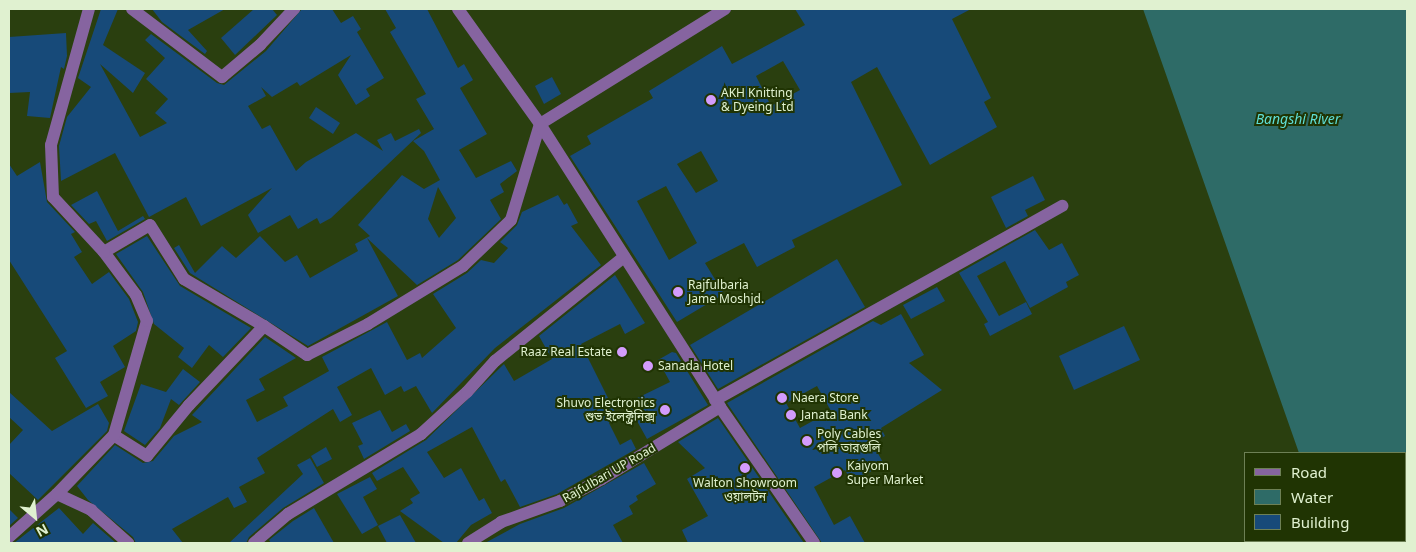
<!DOCTYPE html>
<html>
<head>
<meta charset="utf-8">
<style>
  body { margin:0 }
  #map { position:relative; width:1416px; height:552px; overflow:hidden; background:#2a3f0f; font-family:"Noto Sans","Noto Sans Bengali",sans-serif }
  div>[style] { position:absolute }
  .water>* { inset:0; background:#2e6b67 }
  .building>* { inset:0; background:#174a79 }
  .minor>* { height:12px; margin:-6px; padding:0 6px; transform-origin:6px; border-radius:6px; background:#8664a0 }
  .tertiary>* { height:12px; margin:-6px; padding:0 6px; transform-origin:6px; border-radius:6px; background:#8664a0 }
  .dots>* { width:14px; height:14px; translate:-50% -50%; box-sizing:border-box; border:2px solid #203403; border-radius:50% }
  span { translate:-50% -50%; white-space:nowrap; text-align:center; line-height:1.15; -webkit-text-stroke:4px #203403; paint-order:stroke }
  .poi-label { font-size:12px; color:#e0f1d0 }
  .left { translate:0 -50%; text-align:left }
  .right { translate:-100% -50%; text-align:right }
  .street-label { font-size:12px; color:#e0f1d0 }
  .water-label { font-size:14px; color:#5fded6; font-style:italic }
  .frame { position:absolute; inset:0; border:10px solid #e0f1d0; pointer-events:none }
  .legend { position:absolute; left:1244px; top:452px; width:162px; height:90px; box-sizing:border-box; background:#203403; border:1px solid #6d8055; margin:0; padding:6px 9px; list-style:none; font-size:15px; color:#e0f1d0 }
  .legend li { display:flex; align-items:center; gap:10px; height:25px }
  .legend b { width:25px; border:1px solid #6d8055 }
  .north { position:absolute; left:10px; top:492px; width:50px; height:50px; -webkit-text-stroke:4px #203403; paint-order:stroke; rotate:152deg; font-size:14px; font-weight:700; line-height:20px; text-align:center; color:#e0f1d0 }
  .north::after { content:''; display:block; margin:auto; width:18px; height:22px; background:#e0f1d0; clip-path:polygon(50% 0,100% 100%,50% 72%,0 100%) }
</style>
</head>
<body>
<div id="map">
  <div class="water">
    <div style="clip-path:polygon(1143px 9px,1407px 9px,1407px 543px,1330px 543px,1329px 541px,1405px 541px,1405px 453px,1299px 453px)"></div>
  </div>
  <div class="building">
    <div style="clip-path:polygon(101px 9px,118px 9px,103px 45px,145px 73px,133px 93px,100px 64px,140px 137px,167px 123px,155px 113px,168px 99px,146px 79px,165px 58px,145px 40px,151px 34px,217px 83px,224px 85px,266px 51px,302px 9px,332px 9px,341px 23px,353px 16px,361px 29px,357px 32px,384px 78px,366px 89px,370px 96px,356px 105px,338px 75px,351px 55px,300px 86px,297px 82px,272px 97px,261px 87px,266px 96px,248px 106px,262px 129px,270px 125px,296px 171px,306px 162px,356px 133px,383px 151px,377px 140px,391px 133px,395px 141px,419px 129px,421px 133px,331px 218px,320px 224px,317px 218px,298px 229px,290px 215px,258px 233px,248px 215px,272px 188px,201px 226px,186px 197px,149px 217px,115px 153px,61px 181px,59px 146px,67px 117px,91px 87px,78px 78px)"></div>
    <div style="clip-path:polygon(152px 9px,225px 9px,188px 30px,207px 51px,205px 54px,162px 22px)"></div>
    <div style="clip-path:polygon(254px 9px,272px 9px,277px 15px,235px 55px,221px 38px)"></div>
    <div style="clip-path:polygon(evenodd,385px 9px,427px 9px,458px 68px,464px 64px,473px 80px,460px 88px,487px 134px,459px 150px,476px 178px,511px 161px,517px 171px,500px 184px,504px 192px,490px 200px,501px 219px,458px 260px,417px 285px,367px 238px,398px 296px,308px 346px,190px 273px,174px 248px,179px 245px,195px 273px,222px 246px,236px 258px,260px 236px,285px 262px,297px 255px,310px 278px,358px 251px,355px 244px,370px 236px,358px 225px,402px 175px,424px 189px,440px 180px,424px 151px,413px 141px,434px 129px,416px 99px,426px 94px,390px 32px,396px 28px,385px 9px,438px 187px,456px 218px,439px 238px,428px 219px,438px 187px)"></div>
    <div style="clip-path:polygon(evenodd,795px 9px,971px 9px,952px 19px,991px 98px,984px 102px,997px 127px,930px 165px,877px 67px,851px 82px,902px 185px,792px 240px,795px 247px,757px 267px,744px 243px,705px 263px,724px 294px,677px 322px,570px 156px,591px 144px,587px 136px,653px 98px,649px 91px,722px 46px,732px 64px,805px 25px,795px 9px,783px 61px,800px 90px,771px 106px,756px 76px,783px 61px,795px 9px,701px 151px,718px 181px,696px 193px,677px 164px,701px 151px,795px 9px,666px 186px,697px 243px,669px 260px,637px 201px,666px 186px)"></div>
    <div style="clip-path:polygon(66px 33px,67px 56px,64px 69px,61px 67px,50px 118px,27px 116px,30px 92px,9px 93px,9px 37px)"></div>
    <div style="clip-path:polygon(552px 77px,561px 94px,544px 104px,535px 86px)"></div>
    <div style="clip-path:polygon(316px 107px,340px 123px,333px 134px,309px 118px)"></div>
    <div style="clip-path:polygon(40px 162px,47px 202px,75px 232px,71px 234px,82px 252px,74px 257px,92px 284px,109px 272px,129px 299px,138px 322px,136px 331px,113px 346px,125px 367px,100px 382px,108px 396px,86px 408px,55px 358px,67px 351px,9px 260px,9px 164px,17px 176px)"></div>
    <div style="clip-path:polygon(1033px 176px,1045px 200px,1025px 210px,1028px 216px,1006px 228px,991px 197px)"></div>
    <div style="clip-path:polygon(97px 191px,118px 231px,143px 216px,145px 219px,107px 241px,96px 221px,89px 224px,71px 205px)"></div>
    <div style="clip-path:polygon(558px 195px,564px 205px,567px 203px,578px 223px,571px 226px,601px 265px,495px 348px,432px 413px,416px 386px,404px 392px,401px 386px,385px 395px,371px 368px,337px 387px,352px 415px,340px 422px,333px 409px,257px 458px,265px 473px,239px 487px,247px 502px,234px 508px,228px 497px,172px 529px,183px 543px,136px 543px,133px 537px,88px 500px,77px 486px,115px 445px,143px 463px,153px 461px,174px 436px,202px 422px,192px 415px,265px 337px,296px 358px,259px 379px,265px 390px,246px 400px,257px 422px,288px 406px,283px 397px,329px 371px,322px 357px,387px 322px,407px 360px,420px 353px,422px 358px,456px 328px,433px 294px,467px 273px,481px 260px,494px 263px,508px 248px,500px 242px,517px 225px,522px 212px)"></div>
    <div style="clip-path:polygon(1035px 230px,1049px 250px,1062px 243px,1079px 275px,1066px 282px,1068px 287px,1030px 308px,1005px 261px,977px 276px,999px 316px,1026px 302px,1032px 314px,990px 336px,984px 324px,988px 322px,959px 273px)"></div>
    <div style="clip-path:polygon(147px 236px,180px 286px,251px 328px,223px 357px,209px 345px,192px 368px,178px 357px,184px 348px,154px 324px,143px 292px,116px 254px)"></div>
    <div style="clip-path:polygon(837px 259px,865px 307px,718px 389px,690px 345px)"></div>
    <div style="clip-path:polygon(615px 275px,645px 323px,625px 334px,620px 324px,581px 344px,618px 418px,609px 423px,620px 445px,631px 439px,636px 449px,557px 494px,520px 507px,505px 479px,501px 482px,472px 427px,427px 452px,444px 478px,461px 468px,479px 501px,484px 498px,492px 513px,471px 525px,456px 543px,444px 543px,400px 511px,413px 503px,410px 499px,420px 493px,403px 467px,377px 481px,372px 473px,426px 440px,504px 364px,514px 381px,552px 359px,539px 336px)"></div>
    <div style="clip-path:polygon(937px 287px,945px 301px,911px 319px,903px 305px)"></div>
    <div style="clip-path:polygon(evenodd,901px 314px,924px 355px,909px 363px,942px 390px,881px 428px,885px 436px,872px 443px,884px 464px,852px 482px,845px 470px,814px 487px,834px 525px,850px 516px,865px 543px,822px 543px,727px 403px,873px 321px,881px 325px,901px 314px,817px 386px,831px 411px,800px 428px,786px 403px,817px 386px)"></div>
    <div style="clip-path:polygon(1124px 326px,1140px 360px,1074px 390px,1059px 356px)"></div>
    <div style="clip-path:polygon(672px 352px,676px 353px,708px 405px,647px 439px,627px 403px,670px 382px,658px 360px)"></div>
    <div style="clip-path:polygon(183px 369px,200px 382px,179px 405px,171px 399px,160px 428px,145px 445px,124px 431px,141px 384px,166px 392px)"></div>
    <div style="clip-path:polygon(9px 392px,52px 431px,98px 404px,109px 423px,107px 431px,38px 500px,9px 473px,9px 445px,23px 430px,9px 417px)"></div>
    <div style="clip-path:polygon(380px 410px,392px 432px,406px 424px,410px 431px,364px 459px,358px 446px,363px 444px,352px 423px)"></div>
    <div style="clip-path:polygon(718px 418px,804px 543px,688px 543px,682px 530px,708px 516px,687px 479px,705px 468px,678px 442px)"></div>
    <div style="clip-path:polygon(326px 447px,332px 459px,317px 467px,311px 456px)"></div>
    <div style="clip-path:polygon(310px 458px,324px 483px,283px 508px,249px 537px,246px 543px,229px 543px,303px 474px,297px 465px)"></div>
    <div style="clip-path:polygon(644px 463px,656px 484px,636px 496px,638px 500px,629px 506px,633px 514px,613px 525px,623px 543px,485px 543px,520px 524px,564px 508px)"></div>
    <div style="clip-path:polygon(370px 477px,377px 489px,363px 497px,378px 525px,362px 534px,337px 494px)"></div>
    <div style="clip-path:polygon(59px 508px,83px 534px,93px 523px,116px 543px,14px 543px)"></div>
    <div style="clip-path:polygon(314px 508px,334px 543px,271px 543px,269px 540px,293px 521px)"></div>
    <div style="clip-path:polygon(9px 509px,18px 518px,9px 526px)"></div>
    <div style="clip-path:polygon(400px 515px,416px 543px,387px 543px,378px 526px)"></div>
  </div>
  <div class="minor">
    <div style="left:132px;top:9px;width:113px;rotate:37.1deg"></div>
    <div style="left:222px;top:77px;width:50px;rotate:-40.1deg"></div>
    <div style="left:260px;top:45px;width:50px;rotate:-46.6deg"></div>
    <div style="left:104px;top:252px;width:53px;rotate:-30.4deg"></div>
    <div style="left:150px;top:225px;width:64px;rotate:57.8deg"></div>
    <div style="left:184px;top:279px;width:93px;rotate:30.4deg"></div>
    <div style="left:264px;top:326px;width:109px;rotate:133.5deg"></div>
    <div style="left:189px;top:405px;width:66px;rotate:129.5deg"></div>
    <div style="left:147px;top:456px;width:39px;rotate:-148deg"></div>
    <div style="left:264px;top:326px;width:52px;rotate:34deg"></div>
    <div style="left:307px;top:355px;width:68px;rotate:-26.9deg"></div>
    <div style="left:368px;top:324px;width:111px;rotate:-31.4deg"></div>
    <div style="left:463px;top:266px;width:66px;rotate:-43.8deg"></div>
    <div style="left:511px;top:220px;width:100px;rotate:-73.2deg"></div>
    <div style="left:540px;top:124px;width:218px;rotate:-31.9deg"></div>
    <div style="left:715px;top:400px;width:398px;rotate:-29.2deg"></div>
    <div style="left:57px;top:494px;width:38px;rotate:25deg"></div>
    <div style="left:91px;top:510px;width:50px;rotate:41.7deg"></div>
    <div style="left:9px;top:537px;width:64px;rotate:-41.9deg"></div>
    <div style="left:57px;top:494px;width:82px;rotate:-46deg"></div>
    <div style="left:114px;top:435px;width:119px;rotate:-73.9deg"></div>
    <div style="left:147px;top:321px;width:28px;rotate:-113deg"></div>
    <div style="left:136px;top:295px;width:54px;rotate:-126.7deg"></div>
    <div style="left:104px;top:252px;width:75px;rotate:-132.8deg"></div>
    <div style="left:53px;top:197px;width:52px;rotate:-92.2deg"></div>
    <div style="left:51px;top:145px;width:141px;rotate:-74.4deg"></div>
    <div style="left:254px;top:543px;width:45px;rotate:-40.5deg"></div>
    <div style="left:288px;top:514px;width:155px;rotate:-31deg"></div>
    <div style="left:421px;top:434px;width:62px;rotate:-42.4deg"></div>
    <div style="left:467px;top:392px;width:42px;rotate:-47.9deg"></div>
    <div style="left:495px;top:361px;width:166px;rotate:-38.9deg"></div>
    <div style="left:468px;top:543px;width:39px;rotate:-32deg"></div>
    <div style="left:501px;top:522px;width:63px;rotate:-19.6deg"></div>
    <div style="left:560px;top:501px;width:47px;rotate:-27.6deg"></div>
    <div style="left:602px;top:479px;width:138px;rotate:-31.4deg"></div>
  </div>
  <div class="tertiary">
    <div style="left:458px;top:9px;width:141px;rotate:54.5deg"></div>
    <div style="left:540px;top:124px;width:335px;rotate:57.5deg"></div>
    <div style="left:720px;top:407px;width:165px;rotate:55.3deg"></div>
  </div>
  <div class="dots">
    <div style="left:711px;top:100px;background:#d39cfc"></div>
    <div style="left:678px;top:292px;background:#d39cfc"></div>
    <div style="left:622px;top:352px;background:#d39cfc"></div>
    <div style="left:648px;top:366px;background:#d39cfc"></div>
    <div style="left:782px;top:398px;background:#d39cfc"></div>
    <div style="left:665px;top:410px;background:#d39cfc"></div>
    <div style="left:791px;top:415px;background:#d39cfc"></div>
    <div style="left:807px;top:441px;background:#d39cfc"></div>
    <div style="left:745px;top:468px;background:#d39cfc"></div>
    <div style="left:837px;top:473px;background:#d39cfc"></div>
  </div>
  <div class="poi-label">
    <span class="left" style="left:721px;top:100px">AKH Knitting<br>&amp; Dyeing Ltd</span>
    <span class="left" style="left:688px;top:292px">Rajfulbaria<br>Jame Moshjd.</span>
    <span class="right" style="left:612px;top:352px">Raaz Real Estate</span>
    <span class="left" style="left:658px;top:366px">Sanada Hotel</span>
    <span class="left" style="left:792px;top:398px">Naera Store</span>
    <span class="right" style="left:655px;top:410px">Shuvo Electronics<br>শুভ ইলেক্ট্রনিক্স</span>
    <span class="left" style="left:801px;top:415px">Janata Bank</span>
    <span class="left" style="left:817px;top:441px">Poly Cables<br>পলি তারগুলি</span>
    <span class="left" style="left:847px;top:473px">Kaiyom<br>Super Market</span>
    <span style="left:745px;top:490px">Walton Showroom<br>ওয়ালটন</span>
  </div>
  <div class="street-label">
    <span style="left:609px;top:473px;rotate:-30deg">Rajfulbari UP Road</span>
  </div>
  <div class="water-label">
    <span style="left:1298px;top:119px">Bangshi River</span>
  </div>
  <div class="frame"></div>
  <ul class="legend">
  <li><b style="height:6px;background:#8664a0"></b>Road</li>
  <li><b style="height:14px;background:#2e6b67"></b>Water</li>
  <li><b style="height:14px;background:#174a79"></b>Building</li>
  </ul>
  <div class="north">N</div>
</div>
</body>
</html>
